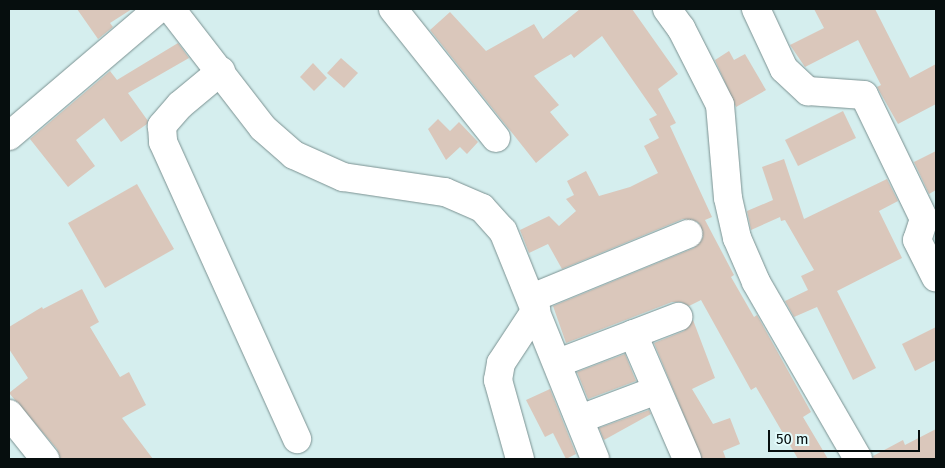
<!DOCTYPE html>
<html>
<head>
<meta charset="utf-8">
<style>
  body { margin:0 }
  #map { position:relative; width:945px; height:468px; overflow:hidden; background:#d5eeee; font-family:"Fira Sans",sans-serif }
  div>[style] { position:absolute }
  .building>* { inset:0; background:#dac7bb }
  .roads { filter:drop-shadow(0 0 1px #7a9191) drop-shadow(0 0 1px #7a9191) }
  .minor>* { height:28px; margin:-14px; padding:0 14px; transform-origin:14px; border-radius:14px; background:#fff }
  span { translate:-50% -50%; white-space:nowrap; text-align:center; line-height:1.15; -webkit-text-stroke:4px #e2fbfb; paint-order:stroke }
  .frame { position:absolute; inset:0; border:10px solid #060e0e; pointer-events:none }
  .scale { position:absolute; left:768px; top:430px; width:152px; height:22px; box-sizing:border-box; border:2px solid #060e0e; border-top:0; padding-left:6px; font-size:15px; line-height:18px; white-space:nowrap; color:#060e0e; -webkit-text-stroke:4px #e2fbfb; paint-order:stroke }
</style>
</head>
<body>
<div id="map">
  <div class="building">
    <div style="clip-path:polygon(77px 9px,132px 9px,110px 23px,113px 27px,98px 39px)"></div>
    <div style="clip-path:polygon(580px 9px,632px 9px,678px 74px,658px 89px,676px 123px,670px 126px,712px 217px,705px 220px,734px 275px,731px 277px,754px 317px,757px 315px,811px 412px,803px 417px,828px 459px,798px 459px,756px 387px,751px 390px,701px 300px,689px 306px,681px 302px,672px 302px,566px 343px,553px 306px,694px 248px,703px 237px,698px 222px,683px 219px,562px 269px,548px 244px,529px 253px,520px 230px,549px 216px,559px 226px,576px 211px,566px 199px,574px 195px,567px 181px,586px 171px,599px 196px,630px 187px,658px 173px,644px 146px,659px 138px,649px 119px,657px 115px,602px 36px,574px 58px,571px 54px,534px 76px,559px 105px,550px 112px,569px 135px,536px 163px,430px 30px,450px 12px,486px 51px,534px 24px,543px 39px)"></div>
    <div style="clip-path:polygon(814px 9px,875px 9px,910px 78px,936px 64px,936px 104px,898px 124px,877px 87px,881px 85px,858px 40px,805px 67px,790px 45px,824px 28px)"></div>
    <div style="clip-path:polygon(178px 43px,189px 58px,128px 93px,148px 121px,147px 124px,121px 142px,104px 118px,76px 140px,95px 166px,68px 187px,30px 139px,110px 71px,117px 80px)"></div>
    <div style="clip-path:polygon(729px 51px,734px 60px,745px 54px,766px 90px,736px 107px,715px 60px)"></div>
    <div style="clip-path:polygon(341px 58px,358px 73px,344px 88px,327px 73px)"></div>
    <div style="clip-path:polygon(313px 63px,327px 78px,314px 91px,300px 77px)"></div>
    <div style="clip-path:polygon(843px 111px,856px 138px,798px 166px,785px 140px)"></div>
    <div style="clip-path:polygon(438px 119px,450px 131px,459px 122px,478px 142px,467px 154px,460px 147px,446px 160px,428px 129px)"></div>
    <div style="clip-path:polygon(936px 151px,936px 190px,929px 194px,914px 162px)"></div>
    <div style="clip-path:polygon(784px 159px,804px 219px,887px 179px,898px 201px,879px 211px,902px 258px,837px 291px,876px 368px,853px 380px,817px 307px,794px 317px,785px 301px,808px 290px,801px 276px,814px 270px,785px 220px,781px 221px,780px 217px,751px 230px,747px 211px,773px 200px,762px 167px)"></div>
    <div style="clip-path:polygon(137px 184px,174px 249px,105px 288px,68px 223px)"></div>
    <div style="clip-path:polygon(82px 289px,99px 322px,90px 327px,120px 377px,129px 372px,146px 405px,122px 418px,153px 459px,60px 459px,57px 449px,9px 393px,28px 378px,9px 349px,9px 327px,42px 307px,43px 309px)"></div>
    <div style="clip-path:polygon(693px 320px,715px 378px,692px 389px,713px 424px,730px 418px,740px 444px,723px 451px,726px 459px,702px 459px,654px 343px,684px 331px)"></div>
    <div style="clip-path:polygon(936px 327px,936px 360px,915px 371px,902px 344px)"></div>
    <div style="clip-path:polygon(625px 354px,636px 381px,588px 399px,577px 372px)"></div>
    <div style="clip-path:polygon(550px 389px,576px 454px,566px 459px,553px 433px,545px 437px,526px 400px)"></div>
    <div style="clip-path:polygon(649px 410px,651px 414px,604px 440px,599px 428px)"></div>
    <div style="clip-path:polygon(936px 429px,936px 459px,874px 459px,873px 456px,903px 440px,905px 445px)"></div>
  </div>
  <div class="roads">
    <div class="minor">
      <div style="left:171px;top:9px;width:150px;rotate:52.3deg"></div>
      <div style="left:263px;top:128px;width:41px;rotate:41.1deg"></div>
      <div style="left:294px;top:155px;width:54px;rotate:24.2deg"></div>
      <div style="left:343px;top:177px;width:103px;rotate:8.4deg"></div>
      <div style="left:445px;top:192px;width:40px;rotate:23.4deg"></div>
      <div style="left:482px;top:208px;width:31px;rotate:48deg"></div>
      <div style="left:503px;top:231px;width:246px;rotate:68deg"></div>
      <div style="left:393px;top:9px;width:165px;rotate:51.4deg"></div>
      <div style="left:667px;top:9px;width:24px;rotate:54deg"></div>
      <div style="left:681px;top:28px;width:86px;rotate:63.1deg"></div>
      <div style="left:720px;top:105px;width:93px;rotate:85.1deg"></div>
      <div style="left:728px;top:198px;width:41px;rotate:77.3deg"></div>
      <div style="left:737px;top:238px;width:48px;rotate:66.6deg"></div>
      <div style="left:756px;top:282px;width:204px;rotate:60deg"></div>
      <div style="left:756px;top:9px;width:66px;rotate:65deg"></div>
      <div style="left:784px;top:69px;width:33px;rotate:43deg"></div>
      <div style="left:808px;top:91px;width:56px;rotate:4.1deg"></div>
      <div style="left:864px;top:95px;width:138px;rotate:64.2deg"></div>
      <div style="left:924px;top:219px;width:22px;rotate:108deg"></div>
      <div style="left:917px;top:240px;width:42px;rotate:63.4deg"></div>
      <div style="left:221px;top:71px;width:53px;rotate:140.3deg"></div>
      <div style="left:180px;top:105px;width:28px;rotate:131deg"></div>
      <div style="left:162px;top:126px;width:16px;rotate:86deg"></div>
      <div style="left:163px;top:142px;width:326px;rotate:65.7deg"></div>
      <div style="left:9px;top:136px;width:196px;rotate:-40.4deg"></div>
      <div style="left:532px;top:298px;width:169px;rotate:-22.3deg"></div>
      <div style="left:633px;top:334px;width:136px;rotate:66.6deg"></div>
      <div style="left:558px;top:363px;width:129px;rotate:-21deg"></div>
      <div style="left:9px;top:414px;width:58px;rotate:51.3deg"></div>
      <div style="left:580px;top:419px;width:82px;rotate:-20.6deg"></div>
      <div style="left:520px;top:459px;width:82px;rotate:-105.6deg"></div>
      <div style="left:498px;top:380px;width:17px;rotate:-80deg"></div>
      <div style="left:501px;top:363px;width:64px;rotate:-56.6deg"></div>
    </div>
  </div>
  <div class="frame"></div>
  <div class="scale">50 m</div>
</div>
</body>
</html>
